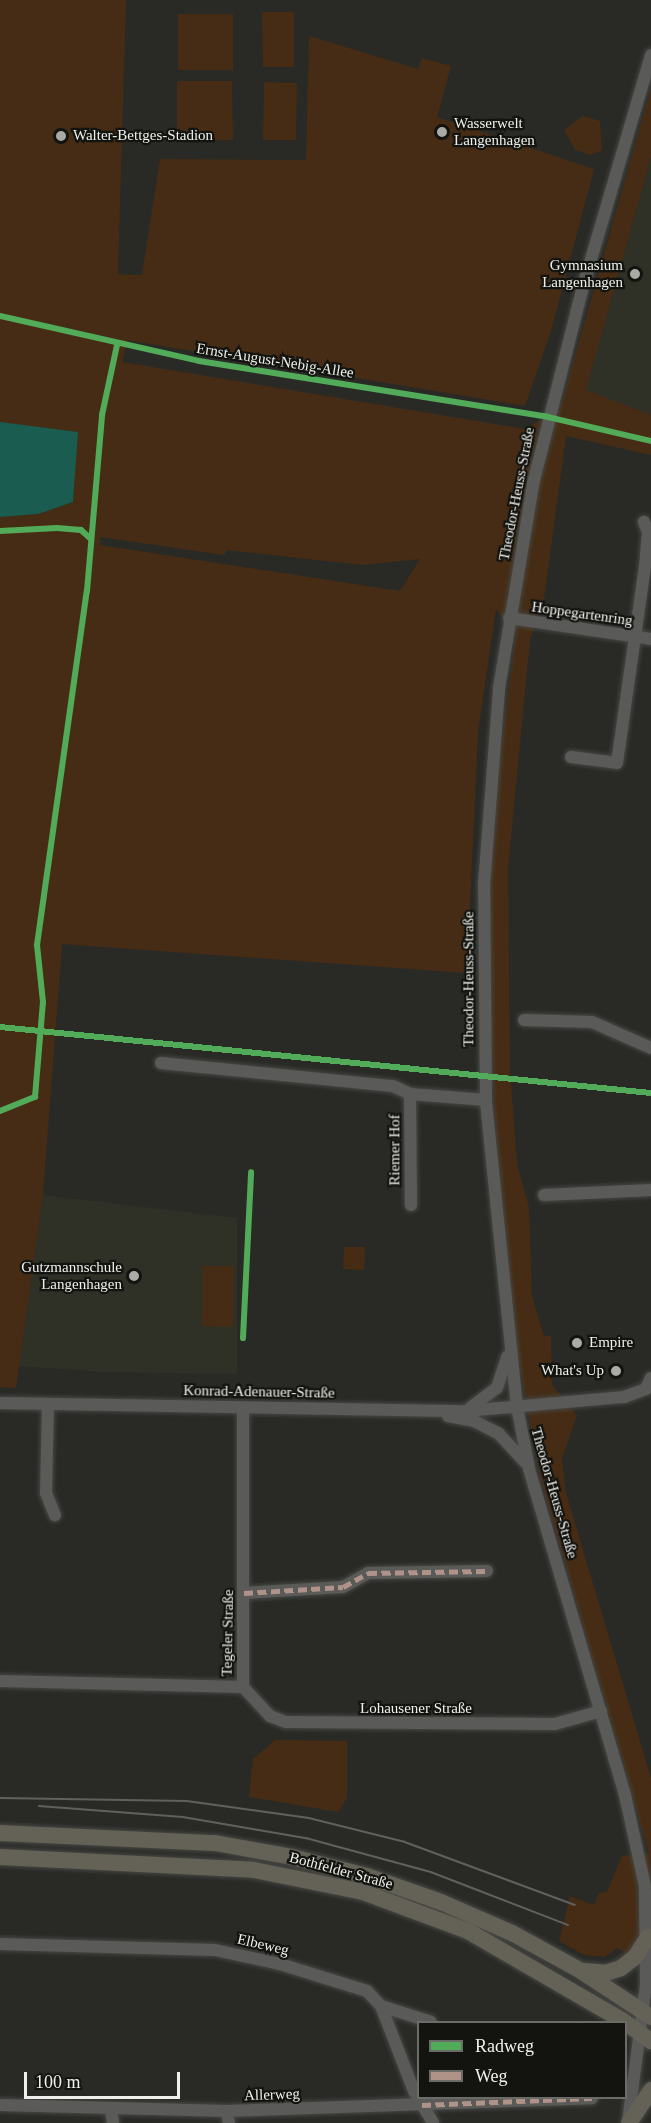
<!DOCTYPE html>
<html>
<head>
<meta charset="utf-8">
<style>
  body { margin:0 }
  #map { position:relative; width:651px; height:2123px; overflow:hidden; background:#292a26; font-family:"Times New Roman",serif }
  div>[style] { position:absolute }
  .built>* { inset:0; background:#2f3126 }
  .green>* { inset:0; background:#462c14 }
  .water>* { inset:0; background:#1b5c50 }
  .roads { filter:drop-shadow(0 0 2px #464744) drop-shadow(0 0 2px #464744) }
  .minor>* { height:12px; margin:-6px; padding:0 6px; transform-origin:6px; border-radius:6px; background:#5a5b58 }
  .major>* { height:16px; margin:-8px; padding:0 8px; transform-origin:8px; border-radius:8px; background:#646156 }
  .tram>* { height:1.5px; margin:-0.75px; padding:0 0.75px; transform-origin:0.75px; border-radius:0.75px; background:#60615e }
  .quiet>* { height:4.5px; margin-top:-2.25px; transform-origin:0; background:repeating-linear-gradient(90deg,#af9288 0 9px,transparent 0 13.5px) }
  .cycleway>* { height:6px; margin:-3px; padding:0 3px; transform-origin:3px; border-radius:3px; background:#51ab58 }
  .dots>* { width:16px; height:16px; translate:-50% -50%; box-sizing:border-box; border:3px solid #131310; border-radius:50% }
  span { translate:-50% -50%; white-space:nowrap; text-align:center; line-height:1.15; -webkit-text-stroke:4.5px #131310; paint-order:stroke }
  .poi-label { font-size:15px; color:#eff0eb }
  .left { translate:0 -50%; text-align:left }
  .right { translate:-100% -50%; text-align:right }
  .street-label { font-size:15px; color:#eff0eb }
  .legend { position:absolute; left:417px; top:2021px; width:210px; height:78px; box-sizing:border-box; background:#131310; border:2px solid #6b6b68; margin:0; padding:8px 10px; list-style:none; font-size:18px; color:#eff0eb }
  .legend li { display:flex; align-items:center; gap:12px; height:30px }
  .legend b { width:30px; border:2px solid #6b6b68 }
  .scale { position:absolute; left:24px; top:2072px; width:156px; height:27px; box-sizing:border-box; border:3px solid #eff0eb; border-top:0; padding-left:8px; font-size:18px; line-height:21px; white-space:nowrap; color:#eff0eb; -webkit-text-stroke:4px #131310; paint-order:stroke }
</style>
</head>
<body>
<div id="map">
  <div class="built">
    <div style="clip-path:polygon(651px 157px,651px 415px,585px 391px)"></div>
    <div style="clip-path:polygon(43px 1195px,237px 1218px,237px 1374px,102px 1372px,19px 1366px)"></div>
  </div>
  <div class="green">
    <div style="clip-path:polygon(evenodd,0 0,126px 0,118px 274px,142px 275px,160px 159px,306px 160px,309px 36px,418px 69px,422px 58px,451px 66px,437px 117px,594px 169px,551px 331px,525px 406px,127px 340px,122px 362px,525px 429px,560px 409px,651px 88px,651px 157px,586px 390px,651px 415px,651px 455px,566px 436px,544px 599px,530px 640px,508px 868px,510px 1070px,517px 1165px,529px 1207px,532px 1297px,544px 1336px,551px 1336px,552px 1385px,577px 1415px,562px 1458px,566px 1493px,651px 1778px,651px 1970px,617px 1948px,605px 1957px,584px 1955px,559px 1941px,570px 1896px,594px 1905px,599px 1893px,607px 1892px,622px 1856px,649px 1853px,541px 1481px,507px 1297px,488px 1019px,488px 887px,496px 787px,516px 632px,496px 609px,478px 732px,467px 973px,62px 944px,43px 1195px,16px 1388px,0 1387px,0 517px,38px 514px,73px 502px,75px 466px,36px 429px,0 422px,0 0,100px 537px,224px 555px,227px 550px,363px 565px,420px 559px,400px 591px,100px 545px,100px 537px)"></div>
    <div style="clip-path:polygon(262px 12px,294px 12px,294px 67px,263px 67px)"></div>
    <div style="clip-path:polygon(178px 14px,233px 14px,233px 70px,178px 70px)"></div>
    <div style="clip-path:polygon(177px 81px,232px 81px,233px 140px,177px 141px)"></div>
    <div style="clip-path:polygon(264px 82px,297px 83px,296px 140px,263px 140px)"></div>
    <div style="clip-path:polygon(583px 116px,600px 121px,602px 150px,591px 155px,575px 150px,564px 130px)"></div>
    <div style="clip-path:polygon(344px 1247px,365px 1247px,364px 1270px,343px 1269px)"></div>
    <div style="clip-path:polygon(203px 1266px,234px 1266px,233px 1327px,202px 1326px)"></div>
    <div style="clip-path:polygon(275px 1740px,347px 1741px,347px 1798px,338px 1812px,249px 1797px,253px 1759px)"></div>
  </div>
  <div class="water">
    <div style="clip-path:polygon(0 422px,78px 432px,73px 502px,38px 514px,0 517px)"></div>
  </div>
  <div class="roads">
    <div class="minor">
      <div style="left:509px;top:618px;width:144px;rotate:8.4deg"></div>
      <div style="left:571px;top:757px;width:46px;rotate:7.4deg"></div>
      <div style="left:617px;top:763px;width:198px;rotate:-81.9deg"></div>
      <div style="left:645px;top:567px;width:35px;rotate:-85deg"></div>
      <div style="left:648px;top:532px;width:11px;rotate:-112deg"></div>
      <div style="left:524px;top:1020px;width:68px;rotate:1.7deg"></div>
      <div style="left:592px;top:1022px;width:64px;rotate:23.8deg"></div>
      <div style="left:161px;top:1063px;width:233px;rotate:5.7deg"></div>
      <div style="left:393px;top:1086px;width:19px;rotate:25deg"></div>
      <div style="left:410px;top:1094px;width:76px;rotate:4.5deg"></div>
      <div style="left:410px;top:1094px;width:111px;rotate:89.5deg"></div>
      <div style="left:544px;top:1195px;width:107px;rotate:-2.7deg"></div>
      <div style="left:0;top:1403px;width:466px;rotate:1deg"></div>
      <div style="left:466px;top:1411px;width:159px;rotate:-5.1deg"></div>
      <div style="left:624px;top:1397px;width:23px;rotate:-20deg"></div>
      <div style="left:646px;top:1389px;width:12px;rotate:-66deg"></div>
      <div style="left:48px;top:1405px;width:88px;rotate:91.3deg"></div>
      <div style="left:46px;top:1493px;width:24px;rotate:68deg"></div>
      <div style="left:243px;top:1408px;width:279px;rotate:90deg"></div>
      <div style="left:470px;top:1408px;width:34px;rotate:-37deg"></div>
      <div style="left:497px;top:1388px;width:33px;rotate:-72deg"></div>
      <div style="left:448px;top:1416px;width:26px;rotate:11deg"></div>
      <div style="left:474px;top:1421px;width:28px;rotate:27deg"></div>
      <div style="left:499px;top:1434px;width:38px;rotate:47deg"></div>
      <div style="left:244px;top:1593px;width:99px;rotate:-3.5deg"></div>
      <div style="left:343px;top:1587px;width:29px;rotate:-29deg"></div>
      <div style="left:368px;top:1573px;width:119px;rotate:-1deg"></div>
      <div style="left:0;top:1681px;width:243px;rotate:1.4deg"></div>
      <div style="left:243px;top:1687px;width:40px;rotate:47deg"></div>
      <div style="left:270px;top:1716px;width:17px;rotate:21deg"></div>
      <div style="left:286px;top:1722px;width:269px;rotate:0.4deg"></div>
      <div style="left:555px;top:1724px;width:48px;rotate:-15.8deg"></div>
      <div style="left:0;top:1944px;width:215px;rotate:1.6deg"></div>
      <div style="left:215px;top:1950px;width:66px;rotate:12.2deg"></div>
      <div style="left:280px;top:1964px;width:91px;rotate:17.2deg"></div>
      <div style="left:367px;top:1991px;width:21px;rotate:47deg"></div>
      <div style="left:381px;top:2006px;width:91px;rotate:68.8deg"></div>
      <div style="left:414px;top:2091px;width:37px;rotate:59deg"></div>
      <div style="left:381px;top:2006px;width:52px;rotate:17.7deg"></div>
      <div style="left:0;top:2105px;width:227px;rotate:1.5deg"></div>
      <div style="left:227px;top:2111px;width:365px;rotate:-2deg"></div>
      <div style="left:111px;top:2110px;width:13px;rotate:81deg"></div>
      <div style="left:227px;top:2111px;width:12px;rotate:81deg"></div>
      <div style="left:628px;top:2122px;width:137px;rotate:-82.5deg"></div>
      <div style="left:646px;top:1986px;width:100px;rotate:-90.6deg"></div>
      <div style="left:645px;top:1886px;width:93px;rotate:-102.4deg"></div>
      <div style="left:625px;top:1795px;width:341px;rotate:-106.4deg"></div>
      <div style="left:529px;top:1468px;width:62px;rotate:-101.1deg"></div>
      <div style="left:517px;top:1407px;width:309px;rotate:-95.8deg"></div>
      <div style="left:486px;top:1100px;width:215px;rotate:-90.5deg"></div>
      <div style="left:484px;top:885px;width:198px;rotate:-85.6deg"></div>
      <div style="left:499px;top:688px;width:207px;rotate:-80.5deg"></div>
      <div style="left:533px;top:484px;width:200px;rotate:-75.8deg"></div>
      <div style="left:582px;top:290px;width:245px;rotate:-73.6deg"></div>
    </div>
    <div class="major">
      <div style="left:0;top:1833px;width:215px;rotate:2.7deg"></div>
      <div style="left:215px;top:1843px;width:78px;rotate:10.3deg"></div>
      <div style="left:292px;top:1857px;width:77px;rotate:14.2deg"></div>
      <div style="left:367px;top:1876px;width:78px;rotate:19.4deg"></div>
      <div style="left:441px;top:1902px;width:77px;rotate:23.6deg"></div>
      <div style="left:512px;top:1933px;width:79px;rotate:28.8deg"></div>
      <div style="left:581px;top:1971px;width:84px;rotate:33.3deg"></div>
      <div style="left:0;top:1857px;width:254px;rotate:2.9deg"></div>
      <div style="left:254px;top:1870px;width:111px;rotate:11.4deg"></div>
      <div style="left:363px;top:1892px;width:112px;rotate:20.4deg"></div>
      <div style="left:468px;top:1931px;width:181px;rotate:30.1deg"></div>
      <div style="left:584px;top:1971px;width:21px;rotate:5deg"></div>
      <div style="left:605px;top:1973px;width:17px;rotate:-17deg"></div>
      <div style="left:621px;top:1968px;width:18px;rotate:-38deg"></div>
      <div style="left:635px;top:1957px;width:24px;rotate:-57deg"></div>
      <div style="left:626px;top:2023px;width:31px;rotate:36deg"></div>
      <div style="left:629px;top:2123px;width:40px;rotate:-56deg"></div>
    </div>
  </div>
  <div class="tram">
    <div style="left:0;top:1798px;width:187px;rotate:0.9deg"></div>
    <div style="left:187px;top:1801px;width:123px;rotate:7.9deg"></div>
    <div style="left:309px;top:1818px;width:99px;rotate:14deg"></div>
    <div style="left:405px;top:1842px;width:181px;rotate:20.3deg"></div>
    <div style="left:39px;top:1806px;width:144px;rotate:4.4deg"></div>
    <div style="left:183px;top:1817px;width:125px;rotate:9.7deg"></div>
    <div style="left:306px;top:1838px;width:130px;rotate:15.2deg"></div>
    <div style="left:431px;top:1872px;width:147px;rotate:21.1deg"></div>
  </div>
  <div class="quiet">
    <div style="left:244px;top:1593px;width:99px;rotate:-3.5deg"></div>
    <div style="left:343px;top:1587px;width:29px;rotate:-29deg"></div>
    <div style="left:368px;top:1573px;width:119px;rotate:-1deg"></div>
    <div style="left:422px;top:2105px;width:170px;rotate:-2.4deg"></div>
  </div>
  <div class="cycleway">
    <div style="left:0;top:316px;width:204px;rotate:12.7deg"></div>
    <div style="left:199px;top:361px;width:353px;rotate:9.1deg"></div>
    <div style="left:548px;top:417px;width:106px;rotate:13.1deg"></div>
    <div style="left:0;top:531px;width:57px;rotate:-3deg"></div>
    <div style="left:57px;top:528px;width:24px;rotate:5deg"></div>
    <div style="left:81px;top:530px;width:13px;rotate:42deg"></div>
    <div style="left:0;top:1027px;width:654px;rotate:5.79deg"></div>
    <div style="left:0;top:1111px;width:38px;rotate:-22deg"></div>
    <div style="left:35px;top:1097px;width:95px;rotate:-85.2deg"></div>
    <div style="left:43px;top:1002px;width:57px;rotate:-96deg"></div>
    <div style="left:37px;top:945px;width:358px;rotate:-82deg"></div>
    <div style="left:87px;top:591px;width:177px;rotate:-85.1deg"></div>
    <div style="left:102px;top:415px;width:72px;rotate:-77.9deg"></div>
    <div style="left:243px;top:1338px;width:166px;rotate:-87.2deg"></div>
  </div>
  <div class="dots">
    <div style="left:442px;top:132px;background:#aaaba6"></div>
    <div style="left:61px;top:136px;background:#aaaba6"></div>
    <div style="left:635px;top:274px;background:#aaaba6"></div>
    <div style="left:134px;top:1276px;background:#aaaba6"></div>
    <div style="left:577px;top:1343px;background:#aaaba6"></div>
    <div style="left:616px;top:1371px;background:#aaaba6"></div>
  </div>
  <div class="poi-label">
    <span class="left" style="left:454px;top:132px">Wasserwelt<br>Langenhagen</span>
    <span class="left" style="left:73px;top:136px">Walter-Bettges-Stadion</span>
    <span class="right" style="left:623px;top:274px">Gymnasium<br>Langenhagen</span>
    <span class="right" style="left:122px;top:1276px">Gutzmannschule<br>Langenhagen</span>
    <span class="left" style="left:589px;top:1343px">Empire</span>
    <span class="right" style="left:604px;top:1371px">What's Up</span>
  </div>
  <div class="street-label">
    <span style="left:275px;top:361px;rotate:9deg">Ernst-August-Nebig-Allee</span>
    <span style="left:517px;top:494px;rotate:-79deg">Theodor-Heuss-Straße</span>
    <span style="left:582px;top:614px;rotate:8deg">Hoppegartenring</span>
    <span style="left:469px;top:979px;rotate:-90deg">Theodor-Heuss-Straße</span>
    <span style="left:395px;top:1150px;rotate:-90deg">Riemer Hof</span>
    <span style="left:259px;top:1392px;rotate:1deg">Konrad-Adenauer-Straße</span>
    <span style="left:554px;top:1493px;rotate:74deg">Theodor-Heuss-Straße</span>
    <span style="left:228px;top:1633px;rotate:-89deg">Tegeler Straße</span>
    <span style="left:416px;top:1709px">Lohausener Straße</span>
    <span style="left:341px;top:1871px;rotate:15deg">Bothfelder Straße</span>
    <span style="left:263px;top:1945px;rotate:13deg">Elbeweg</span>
    <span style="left:272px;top:2095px;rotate:-2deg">Allerweg</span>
  </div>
  <ul class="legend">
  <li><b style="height:8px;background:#51ab58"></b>Radweg</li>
  <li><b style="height:8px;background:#af9288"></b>Weg</li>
  </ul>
  <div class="scale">100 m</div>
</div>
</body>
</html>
